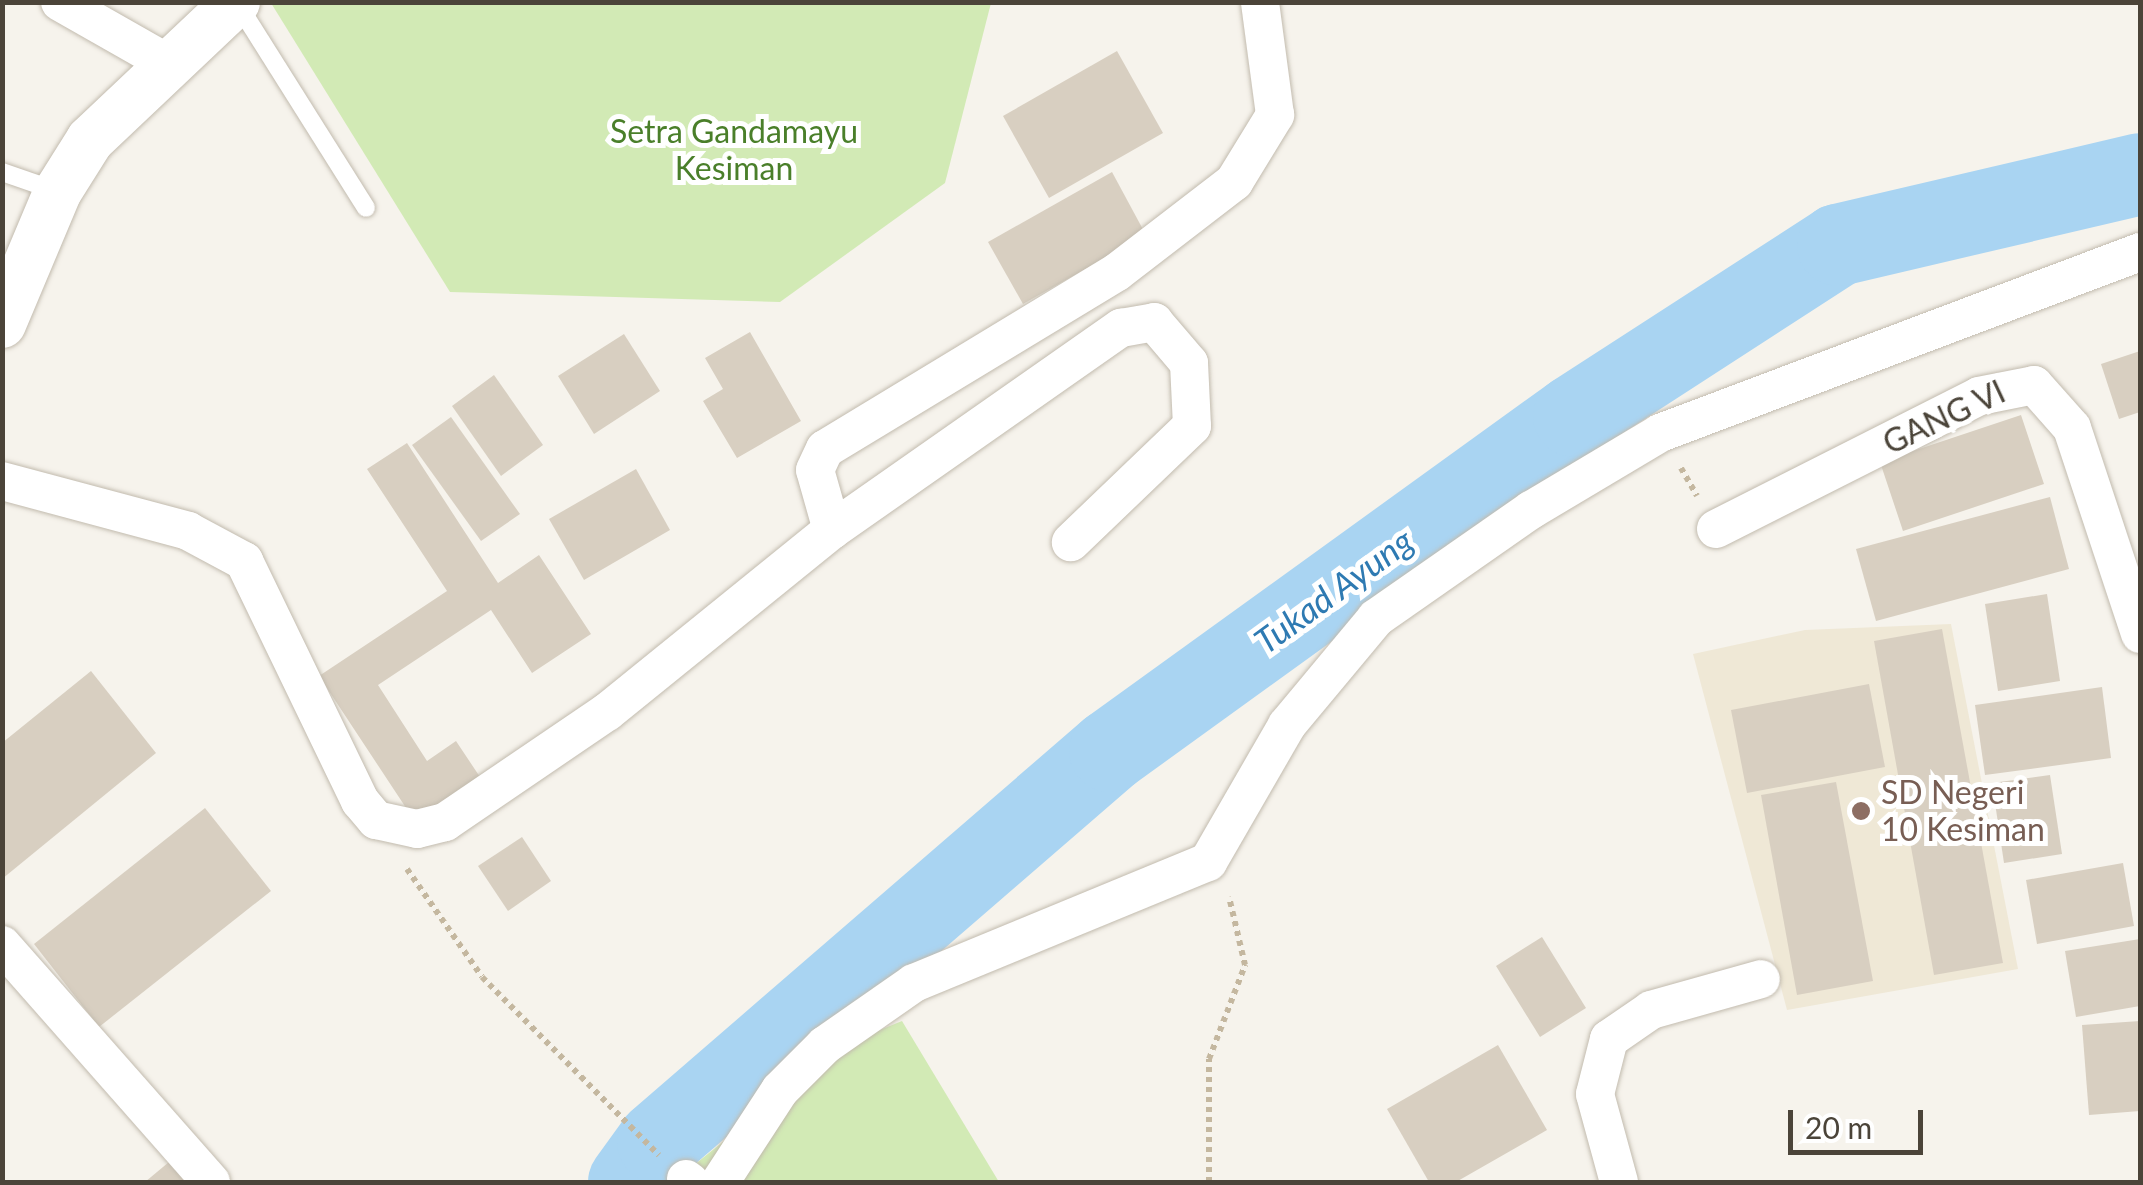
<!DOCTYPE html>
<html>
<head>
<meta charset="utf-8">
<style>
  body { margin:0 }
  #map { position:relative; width:2143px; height:1185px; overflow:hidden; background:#f6f3ec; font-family:Lato,sans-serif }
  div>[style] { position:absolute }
  .education>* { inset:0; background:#efe8d6 }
  .green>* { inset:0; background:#d2eab5 }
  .river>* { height:82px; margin:-41px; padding:0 41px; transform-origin:41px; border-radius:41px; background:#a9d4f2 }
  .building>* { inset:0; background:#d8cfc1 }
  .path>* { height:6px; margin-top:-3px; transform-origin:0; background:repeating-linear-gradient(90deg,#c4b79f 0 5px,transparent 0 10px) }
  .roads { filter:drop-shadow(0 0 2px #c2bbae) drop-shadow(0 0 2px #c2bbae) }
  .service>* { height:18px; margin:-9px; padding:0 9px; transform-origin:9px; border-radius:9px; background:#fff }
  .minor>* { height:38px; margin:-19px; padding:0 19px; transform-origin:19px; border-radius:19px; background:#fff }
  .tertiary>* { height:48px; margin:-24px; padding:0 24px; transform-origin:24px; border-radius:24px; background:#fff }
  .dots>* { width:28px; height:28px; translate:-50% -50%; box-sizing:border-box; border:5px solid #fff; border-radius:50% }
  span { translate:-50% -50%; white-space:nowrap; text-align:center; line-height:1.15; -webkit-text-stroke:10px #fff; paint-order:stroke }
  .park-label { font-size:32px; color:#4a7f2a }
  .street-label { font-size:32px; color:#4b4439 }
  .education-label { font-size:32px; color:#785e54 }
  .left { translate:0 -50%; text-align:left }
  .water-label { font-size:35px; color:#2e7ab2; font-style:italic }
  .frame { position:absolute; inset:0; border:5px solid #4b4439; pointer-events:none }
  .scale { position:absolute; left:1788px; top:1110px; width:135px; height:45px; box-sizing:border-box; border:5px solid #4b4439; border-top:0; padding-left:12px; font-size:30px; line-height:35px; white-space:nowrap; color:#4b4439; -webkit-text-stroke:8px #fff; paint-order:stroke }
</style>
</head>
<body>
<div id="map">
  <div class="education">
    <div style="clip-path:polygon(1951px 624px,2018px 969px,1787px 1010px,1693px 654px,1805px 630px)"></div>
  </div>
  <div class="green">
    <div style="clip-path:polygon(271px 3px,991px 3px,945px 183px,780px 302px,450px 292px)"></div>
    <div style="clip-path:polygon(902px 1021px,999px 1182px,673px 1182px,843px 1045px)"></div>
  </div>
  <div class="river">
    <div style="left:629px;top:1182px;width:49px;rotate:-54.1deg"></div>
    <div style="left:658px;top:1142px;width:598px;rotate:-40.86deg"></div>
    <div style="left:1110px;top:751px;width:572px;rotate:-35.83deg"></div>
    <div style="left:1574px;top:416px;width:315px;rotate:-32.9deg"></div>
    <div style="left:1838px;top:245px;width:310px;rotate:-13.2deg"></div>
  </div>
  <div class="building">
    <div style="clip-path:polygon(1117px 51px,1163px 133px,1049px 198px,1003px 116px)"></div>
    <div style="clip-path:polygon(1112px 172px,1146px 235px,1023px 304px,988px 242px)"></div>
    <div style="clip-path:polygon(750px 332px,801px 421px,737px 458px,703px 401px,723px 389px,705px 358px)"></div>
    <div style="clip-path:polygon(624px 334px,660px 391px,594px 434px,558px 376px)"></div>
    <div style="clip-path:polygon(2140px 351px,2140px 412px,2119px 419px,2101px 364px)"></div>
    <div style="clip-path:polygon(494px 375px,543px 445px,501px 476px,452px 406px)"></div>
    <div style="clip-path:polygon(2021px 415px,2044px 484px,1903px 531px,1880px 462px)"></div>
    <div style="clip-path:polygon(451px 417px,520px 514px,481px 541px,412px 445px)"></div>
    <div style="clip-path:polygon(407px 443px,498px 583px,539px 555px,591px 634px,532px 673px,491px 610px,378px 685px,427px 761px,456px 741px,482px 780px,416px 823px,319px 676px,447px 591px,367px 469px)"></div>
    <div style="clip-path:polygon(636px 469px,670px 530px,584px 580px,549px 519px)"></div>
    <div style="clip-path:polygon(2050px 497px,2069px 569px,1876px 621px,1856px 549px)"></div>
    <div style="clip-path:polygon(2047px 594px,2060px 681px,1998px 691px,1985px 604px)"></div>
    <div style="clip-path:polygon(1942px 629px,2003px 963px,1934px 975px,1874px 641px)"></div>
    <div style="clip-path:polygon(91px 671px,156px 753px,2px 879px,2px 743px)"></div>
    <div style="clip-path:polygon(1869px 684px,1885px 767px,1747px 793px,1731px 710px)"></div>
    <div style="clip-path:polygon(2102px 687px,2111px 758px,1985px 775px,1975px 705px)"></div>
    <div style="clip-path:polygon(2050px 775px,2062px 854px,2004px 863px,1992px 783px)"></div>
    <div style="clip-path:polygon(1836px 782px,1873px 981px,1797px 995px,1761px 795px)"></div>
    <div style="clip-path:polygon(205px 808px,271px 891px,99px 1027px,34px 944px)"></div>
    <div style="clip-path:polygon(522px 837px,551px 881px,508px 911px,478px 866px)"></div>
    <div style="clip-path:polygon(2123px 863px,2134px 926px,2037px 944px,2026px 880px)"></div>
    <div style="clip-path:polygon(1542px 937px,1586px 1008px,1540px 1037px,1496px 966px)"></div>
    <div style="clip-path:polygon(2140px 939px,2140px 1006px,2076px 1017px,2065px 951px)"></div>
    <div style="clip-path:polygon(2140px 1021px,2140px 1111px,2089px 1115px,2082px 1025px)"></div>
    <div style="clip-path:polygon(1498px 1045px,1547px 1130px,1456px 1182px,1429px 1182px,1387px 1109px)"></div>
    <div style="clip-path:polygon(175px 1157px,196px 1182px,145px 1182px)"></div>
  </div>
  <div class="path">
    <div style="left:1681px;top:468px;width:32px;rotate:60deg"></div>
    <div style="left:407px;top:869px;width:131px;rotate:55.2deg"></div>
    <div style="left:482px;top:977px;width:251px;rotate:45.2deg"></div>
    <div style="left:1209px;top:1182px;width:123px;rotate:-90deg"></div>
    <div style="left:1209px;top:1059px;width:101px;rotate:-69deg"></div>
    <div style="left:1245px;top:965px;width:70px;rotate:-103.2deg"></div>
  </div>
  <div class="roads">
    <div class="service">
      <div style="left:237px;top:3px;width:242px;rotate:57.8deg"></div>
      <div style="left:2px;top:172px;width:58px;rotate:19.1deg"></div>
    </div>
    <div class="minor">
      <div style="left:60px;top:2px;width:128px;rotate:29.6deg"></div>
      <div style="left:2px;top:481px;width:193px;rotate:15deg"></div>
      <div style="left:188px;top:531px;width:64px;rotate:28.2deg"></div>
      <div style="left:244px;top:561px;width:267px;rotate:64.2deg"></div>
      <div style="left:360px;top:801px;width:25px;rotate:50deg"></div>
      <div style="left:376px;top:820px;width:42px;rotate:12.4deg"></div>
      <div style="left:417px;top:829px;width:29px;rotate:-14deg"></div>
      <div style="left:445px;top:822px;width:196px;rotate:-34.2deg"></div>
      <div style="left:607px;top:712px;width:289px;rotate:-39deg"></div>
      <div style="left:832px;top:530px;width:353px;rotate:-35deg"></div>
      <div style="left:1121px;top:328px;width:34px;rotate:-10deg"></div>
      <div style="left:1154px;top:322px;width:54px;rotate:49.5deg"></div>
      <div style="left:1189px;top:363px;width:63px;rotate:87.3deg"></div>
      <div style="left:1192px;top:426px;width:168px;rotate:136.2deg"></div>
      <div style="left:1716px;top:529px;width:295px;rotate:-26.8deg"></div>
      <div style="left:1979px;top:396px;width:56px;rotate:-11.3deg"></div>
      <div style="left:2034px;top:385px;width:57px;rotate:48.5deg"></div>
      <div style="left:2072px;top:428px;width:217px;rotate:71.7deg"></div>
      <div style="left:832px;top:530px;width:62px;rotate:-105.8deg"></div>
      <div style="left:815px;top:470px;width:23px;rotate:-65deg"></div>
      <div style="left:825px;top:449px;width:341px;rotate:-31.2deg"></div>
      <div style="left:1117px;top:272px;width:148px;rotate:-37.6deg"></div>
      <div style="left:1234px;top:182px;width:79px;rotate:-58.5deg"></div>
      <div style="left:1275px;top:115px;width:114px;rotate:-97.6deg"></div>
      <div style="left:2px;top:945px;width:316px;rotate:48.6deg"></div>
      <div style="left:686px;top:1179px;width:5px;rotate:37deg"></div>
      <div style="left:720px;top:1182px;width:110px;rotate:-56.9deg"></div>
      <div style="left:780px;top:1090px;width:64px;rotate:-45deg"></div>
      <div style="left:825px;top:1045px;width:108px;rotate:-34.9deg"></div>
      <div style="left:914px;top:983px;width:318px;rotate:-22.4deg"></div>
      <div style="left:1208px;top:862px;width:158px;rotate:-60deg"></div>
      <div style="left:1287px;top:725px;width:139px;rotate:-50.2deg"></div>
      <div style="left:1376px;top:618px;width:189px;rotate:-34.9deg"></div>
      <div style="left:1531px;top:510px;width:150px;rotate:-30.8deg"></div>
      <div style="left:1660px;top:433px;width:513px;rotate:-20.66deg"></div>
      <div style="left:1619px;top:1182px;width:91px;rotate:-105.3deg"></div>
      <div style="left:1595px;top:1094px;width:57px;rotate:-75.7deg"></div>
      <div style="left:1609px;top:1039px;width:51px;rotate:-34.6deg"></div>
      <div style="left:1651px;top:1010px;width:114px;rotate:-15.7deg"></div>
    </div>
    <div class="tertiary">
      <div style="left:2px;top:324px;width:144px;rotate:-67.2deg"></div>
      <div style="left:58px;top:191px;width:60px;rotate:-57.9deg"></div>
      <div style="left:90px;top:140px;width:201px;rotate:-43.4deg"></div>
    </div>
  </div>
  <div class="dots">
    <div style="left:1861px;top:811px;background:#8d6e63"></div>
  </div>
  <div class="park-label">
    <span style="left:734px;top:150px">Setra Gandamayu<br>Kesiman</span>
  </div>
  <div class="street-label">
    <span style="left:1944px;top:417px;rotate:-25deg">GANG VI</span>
  </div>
  <div class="education-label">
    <span class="left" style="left:1881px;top:811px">SD Negeri<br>10 Kesiman</span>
  </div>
  <div class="water-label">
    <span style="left:1333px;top:590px;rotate:-36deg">Tukad Ayung</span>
  </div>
  <div class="frame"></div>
  <div class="scale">20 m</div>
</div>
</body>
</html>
